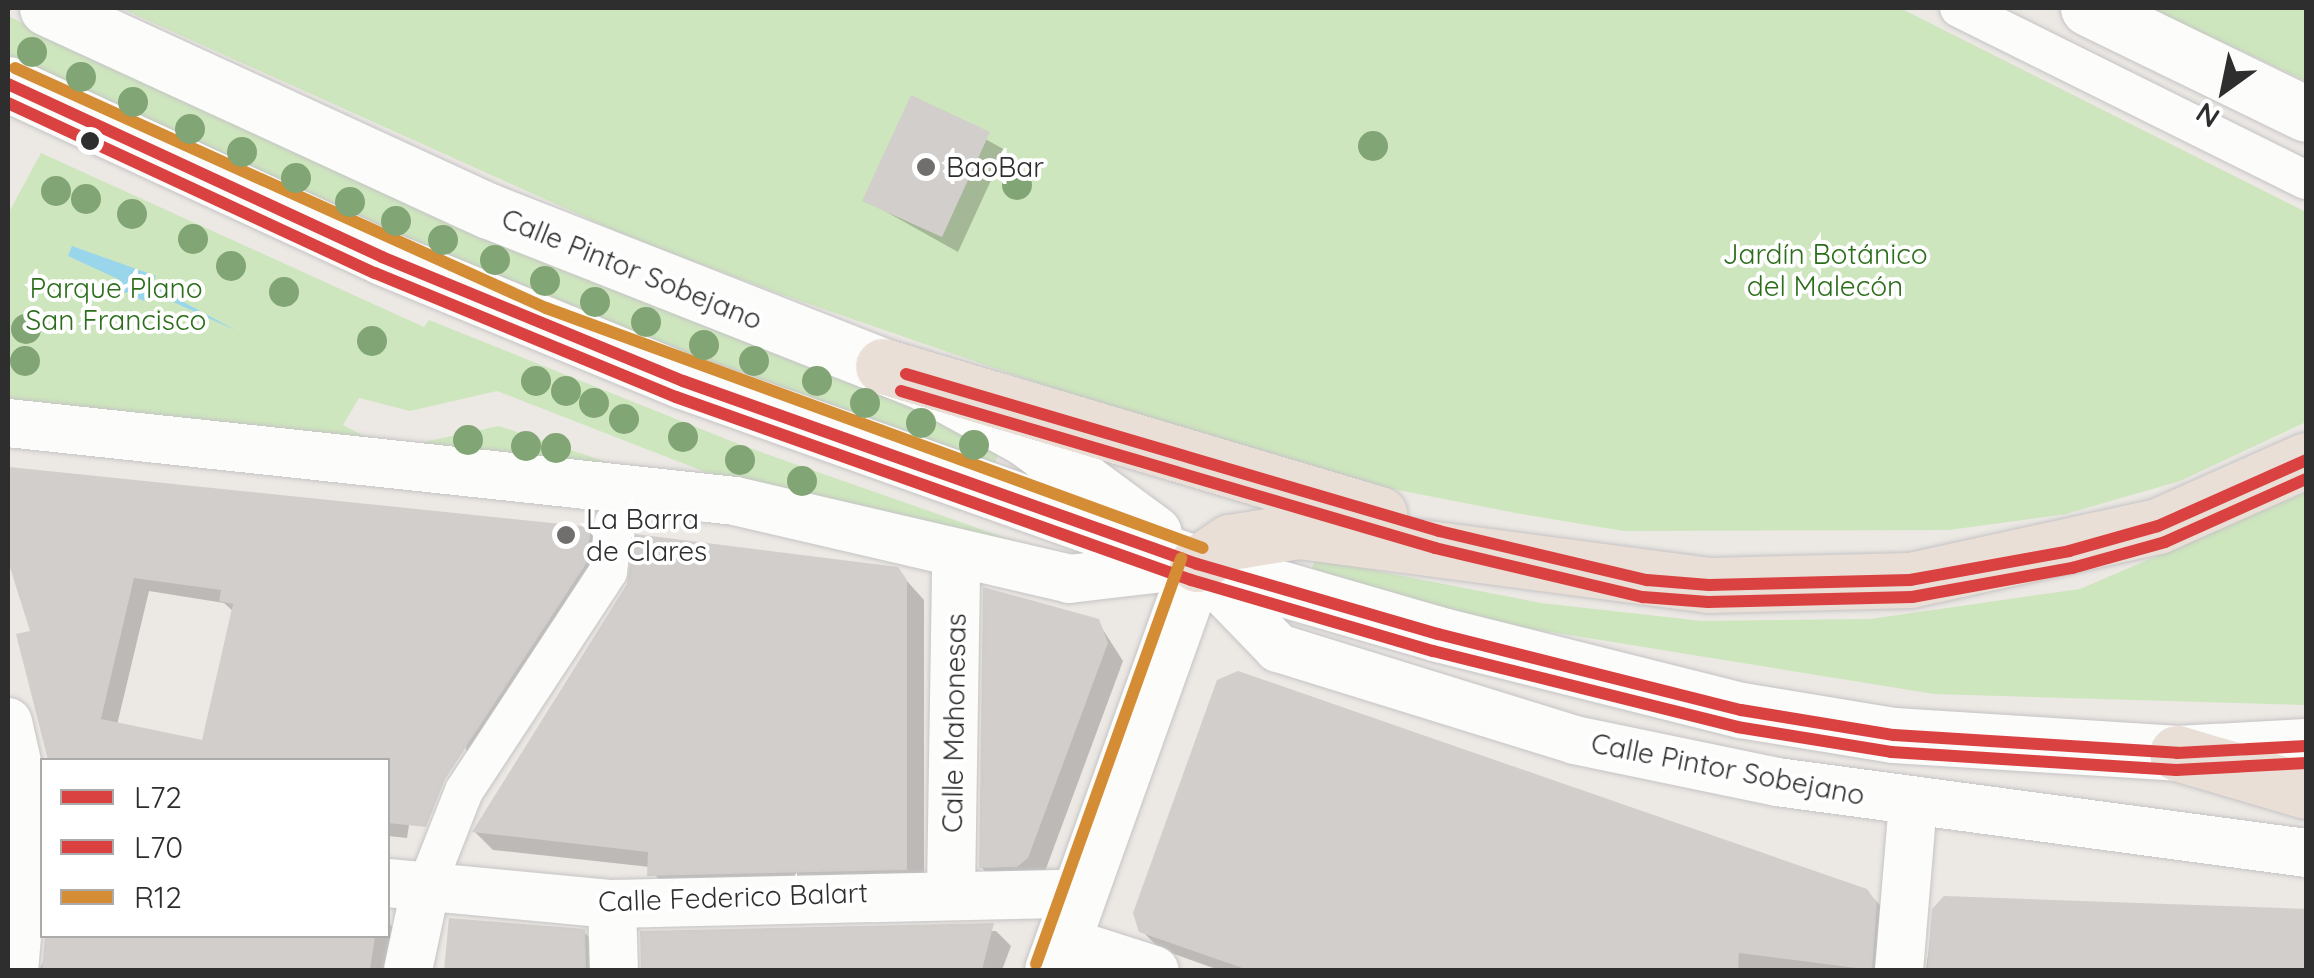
<!DOCTYPE html>
<html>
<head>
<meta charset="utf-8">
<style>
  body { margin:0 }
  #map { position:relative; width:2314px; height:978px; overflow:hidden; background:#ece8e4; font-family:Quicksand,sans-serif }
  div>[style] { position:absolute }
  .green>* { inset:0; background:#cee6be }
  .water>* { inset:0; background:#99d6ec }
  .shadow>* { inset:0; background:#0003 }
  .building>* { inset:0; background:#d1cecb }
  .roads { filter:drop-shadow(0 0 2px #c5c4c5) drop-shadow(0 0 2px #c5c4c5) }
  .pedestrian>* { height:38px; margin:-19px; padding:0 19px; transform-origin:19px; border-radius:19px; background:#fcfcfb }
  .minor>* { height:48px; margin:-24px; padding:0 24px; transform-origin:24px; border-radius:24px; background:#fcfcfb }
  .tertiary>* { height:55px; margin:-27.5px; padding:0 27.5px; transform-origin:27.5px; border-radius:27.5px; background:#fcfcfb }
  .secondary>* { height:55px; margin:-27.5px; padding:0 27.5px; transform-origin:27.5px; border-radius:27.5px; background:#fcfcfb }
  .motorway>* { height:55px; margin:-27.5px; padding:0 27.5px; transform-origin:27.5px; border-radius:27.5px; background:#eadfd6 }
  .bus-1>* { height:12px; margin:-6px; padding:0 6px; transform-origin:6px; border-radius:6px; background:#da4241 }
  .bus-2>* { height:12px; margin:-6px; padding:0 6px; transform-origin:6px; border-radius:6px; background:#da4241 }
  .bus-3>* { height:12px; margin:-6px; padding:0 6px; transform-origin:6px; border-radius:6px; background:#d48d35 }
  .trees>* { width:30px; height:30px; margin:-15px; border-radius:50%; background:#82a575 }
  .dots>* { width:28px; height:28px; translate:-50% -50%; box-sizing:border-box; border:5px solid #fff; border-radius:50% }
  span { translate:-50% -50%; white-space:nowrap; text-align:center; line-height:1.15; -webkit-text-stroke:8px #fff; paint-order:stroke }
  .poi-label { font-size:28px; color:#2e2e2e }
  .left { translate:0 -50%; text-align:left }
  .park-label { font-size:28px; color:#2c6e1b }
  .street-label { font-size:28px; color:#2e2e2e }
  .frame { position:absolute; inset:0; border:10px solid #2e2e2e; pointer-events:none }
  .legend { position:absolute; left:40px; top:758px; width:350px; height:180px; box-sizing:border-box; background:#fff; border:2px solid #ababab; margin:0; padding:12px 18px; list-style:none; font-size:30px; color:#2e2e2e }
  .legend li { display:flex; align-items:center; gap:20px; height:50px }
  .legend b { width:50px; border:2px solid #ababab }
  .north { position:absolute; left:2174px; top:40px; width:100px; height:100px; -webkit-text-stroke:8px #fff; paint-order:stroke; rotate:213deg; font-size:28px; font-weight:700; line-height:40px; text-align:center; color:#2e2e2e }
  .north::after { content:''; display:block; margin:auto; width:35px; height:45px; background:#2e2e2e; clip-path:polygon(50% 0,100% 100%,50% 72%,0 100%) }
</style>
</head>
<body>
<div id="map">
  <div class="green">
    <div style="clip-path:polygon(120px 8px,1900px 8px,2306px 212px,2306px 422px,2180px 481px,2066px 514px,1949px 530px,1624px 531px,1521px 514px,1357px 482px,1156px 424px,780px 294px,629px 237px)"></div>
    <div style="clip-path:polygon(2149px 8px,2306px 8px,2306px 81px)"></div>
    <div style="clip-path:polygon(8px 16px,448px 224px,920px 407px,999px 452px,993px 470px,486px 280px,8px 57px)"></div>
    <div style="clip-path:polygon(41px 153px,424px 327px,429px 320px,741px 445px,1057px 556px,749px 489px,497px 391px,410px 411px,359px 398px,343px 425px,375px 442px,414px 444px,499px 426px,663px 481px,332px 450px,191px 419px,8px 400px,8px 214px)"></div>
    <div style="clip-path:polygon(2306px 492px,2306px 705px,1934px 694px,1495px 623px,1311px 571px,1315px 559px,1541px 603px,1702px 621px,1870px 619px,2080px 589px)"></div>
  </div>
  <div class="water">
    <div style="clip-path:polygon(72px 246px,156px 276px,152px 285px,237px 331px,149px 291px,144px 301px,118px 289px,120px 280px,68px 256px)"></div>
  </div>
  <div class="shadow">
    <div style="clip-path:polygon(912px 98px,1005px 150px,958px 252px,865px 200px)"></div>
    <div style="clip-path:polygon(evenodd,11px 470px,589px 531px,605px 546px,480px 764px,466px 750px,473px 667px,434px 663px,407px 838px,388px 836px,388px 760px,51px 760px,19px 636px,33px 633px,8px 552px,11px 470px,149px 591px,224px 603px,234px 612px,204px 743px,117px 725px,149px 591px)"></div>
    <div style="clip-path:polygon(897px 570px,924px 600px,924px 887px,668px 893px,650px 867px,493px 850px,475px 832px)"></div>
    <div style="clip-path:polygon(1098px 622px,1123px 661px,1044px 874px,997px 883px,981px 867px)"></div>
    <div style="clip-path:polygon(1866px 891px,1885px 910px,1892px 970px,1219px 970px,1160px 949px,1141px 930px)"></div>
    <div style="clip-path:polygon(1945px 899px,2306px 914px,2306px 970px,1926px 970px,1934px 910px)"></div>
    <div style="clip-path:polygon(451px 920px,584px 932px,599px 947px,602px 970px,447px 970px)"></div>
    <div style="clip-path:polygon(388px 922px,393px 928px,387px 970px,39px 970px,45px 958px,99px 943px,97px 936px,388px 936px)"></div>
    <div style="clip-path:polygon(996px 931px,1011px 946px,1002px 970px,641px 970px,643px 933px)"></div>
  </div>
  <div class="building">
    <div style="clip-path:polygon(911px 95px,990px 132px,942px 237px,862px 201px)"></div>
    <div style="clip-path:polygon(evenodd,9px 467px,581px 526px,591px 529px,586px 564px,445px 779px,426px 827px,388px 823px,388px 760px,48px 760px,16px 634px,30px 631px,8px 561px,9px 467px,134px 578px,221px 590px,219px 601px,233px 604px,202px 740px,101px 719px,134px 578px)"></div>
    <div style="clip-path:polygon(635px 534px,898px 567px,907px 580px,907px 870px,647px 876px,648px 852px,472px 832px,627px 584px)"></div>
    <div style="clip-path:polygon(983px 587px,1099px 619px,1108px 643px,1028px 858px,1017px 867px,979px 868px)"></div>
    <div style="clip-path:polygon(1238px 671px,1867px 889px,1877px 903px,1872px 970px,1739px 953px,1738px 970px,1248px 970px,1139px 932px,1133px 913px,1217px 680px)"></div>
    <div style="clip-path:polygon(1944px 896px,2306px 909px,2306px 970px,1927px 970px,1932px 909px)"></div>
    <div style="clip-path:polygon(449px 918px,585px 929px,586px 970px,444px 970px)"></div>
    <div style="clip-path:polygon(994px 923px,982px 970px,641px 970px,640px 931px)"></div>
    <div style="clip-path:polygon(45px 936px,375px 936px,370px 970px,42px 970px)"></div>
  </div>
  <div class="roads">
    <div class="pedestrian">
      <div style="left:1959px;top:8px;width:387px;rotate:26.4deg"></div>
      <div style="left:425px;top:890px;width:106px;rotate:-68.5deg"></div>
      <div style="left:464px;top:791px;width:262px;rotate:-56.7deg"></div>
      <div style="left:608px;top:572px;width:50px;rotate:-83.2deg"></div>
    </div>
    <div class="minor">
      <div style="left:8px;top:423px;width:731px;rotate:6.12deg"></div>
      <div style="left:735px;top:501px;width:343px;rotate:13.1deg"></div>
      <div style="left:1069px;top:579px;width:129px;rotate:-6.7deg"></div>
      <div style="left:1197px;top:564px;width:117px;rotate:46deg"></div>
      <div style="left:1278px;top:648px;width:311px;rotate:17.2deg"></div>
      <div style="left:1575px;top:740px;width:206px;rotate:11.7deg"></div>
      <div style="left:1777px;top:782px;width:534px;rotate:7.64deg"></div>
      <div style="left:8px;top:722px;width:91px;rotate:77.3deg"></div>
      <div style="left:28px;top:811px;width:160px;rotate:95deg"></div>
      <div style="left:388px;top:883px;width:225px;rotate:5.4deg"></div>
      <div style="left:612px;top:904px;width:468px;rotate:-1.3deg"></div>
      <div style="left:951px;top:891px;width:336px;rotate:-89.1deg"></div>
      <div style="left:612px;top:904px;width:66px;rotate:88.3deg"></div>
      <div style="left:1063px;top:941px;width:96px;rotate:17.7deg"></div>
      <div style="left:408px;top:970px;width:82px;rotate:-78deg"></div>
      <div style="left:1899px;top:970px;width:168px;rotate:-85.2deg"></div>
    </div>
    <div class="tertiary">
      <div style="left:2088px;top:8px;width:242px;rotate:25.9deg"></div>
    </div>
    <div class="secondary">
      <div style="left:47px;top:8px;width:486px;rotate:24.7deg"></div>
      <div style="left:489px;top:211px;width:462px;rotate:21.5deg"></div>
      <div style="left:919px;top:380px;width:121px;rotate:28.7deg"></div>
      <div style="left:1025px;top:438px;width:160px;rotate:36.4deg"></div>
      <div style="left:8px;top:84px;width:412px;rotate:24.8deg"></div>
      <div style="left:382px;top:257px;width:326px;rotate:22.4deg"></div>
      <div style="left:683px;top:381px;width:546px;rotate:19.6deg"></div>
      <div style="left:1197px;top:564px;width:251px;rotate:16.2deg"></div>
      <div style="left:1438px;top:634px;width:312px;rotate:14.1deg"></div>
      <div style="left:1741px;top:710px;width:155px;rotate:9.3deg"></div>
      <div style="left:1894px;top:735px;width:284px;rotate:3.6deg"></div>
      <div style="left:2177px;top:753px;width:129px;rotate:-3.1deg"></div>
      <div style="left:1052px;top:970px;width:431px;rotate:-70.3deg"></div>
    </div>
    <div class="motorway">
      <div style="left:883px;top:366px;width:518px;rotate:16.61deg"></div>
      <div style="left:1197px;top:564px;width:40px;rotate:-34deg"></div>
      <div style="left:1230px;top:542px;width:70px;rotate:-9.1deg"></div>
      <div style="left:1299px;top:531px;width:414px;rotate:7.5deg"></div>
      <div style="left:1709px;top:585px;width:201px;rotate:-1.4deg"></div>
      <div style="left:1910px;top:580px;width:254px;rotate:-12.3deg"></div>
      <div style="left:2158px;top:526px;width:162px;rotate:-24deg"></div>
      <div style="left:2177px;top:753px;width:134px;rotate:16.4deg"></div>
    </div>
  </div>
  <div class="bus-1">
    <div style="left:8px;top:84px;width:412px;rotate:24.8deg"></div>
    <div style="left:382px;top:257px;width:326px;rotate:22.4deg"></div>
    <div style="left:683px;top:381px;width:546px;rotate:19.6deg"></div>
    <div style="left:1197px;top:564px;width:251px;rotate:16.2deg"></div>
    <div style="left:1438px;top:634px;width:312px;rotate:14.1deg"></div>
    <div style="left:1741px;top:710px;width:155px;rotate:9.3deg"></div>
    <div style="left:1894px;top:735px;width:284px;rotate:3.6deg"></div>
    <div style="left:2177px;top:753px;width:129px;rotate:-3.1deg"></div>
    <div style="left:906px;top:374px;width:556px;rotate:16.41deg"></div>
    <div style="left:1439px;top:531px;width:214px;rotate:13.3deg"></div>
    <div style="left:1647px;top:580px;width:62px;rotate:4.6deg"></div>
    <div style="left:1709px;top:585px;width:201px;rotate:-1.4deg"></div>
    <div style="left:1910px;top:580px;width:162px;rotate:-10.3deg"></div>
    <div style="left:2069px;top:551px;width:92px;rotate:-15.7deg"></div>
    <div style="left:2158px;top:526px;width:162px;rotate:-24deg"></div>
  </div>
  <div class="bus-2">
    <div style="left:8px;top:103px;width:404px;rotate:24.9deg"></div>
    <div style="left:375px;top:273px;width:326px;rotate:22.4deg"></div>
    <div style="left:676px;top:397px;width:547px;rotate:19.56deg"></div>
    <div style="left:1191px;top:580px;width:252px;rotate:16.4deg"></div>
    <div style="left:1433px;top:651px;width:313px;rotate:14deg"></div>
    <div style="left:1737px;top:727px;width:156px;rotate:9.2deg"></div>
    <div style="left:1891px;top:752px;width:286px;rotate:3.6deg"></div>
    <div style="left:2176px;top:770px;width:130px;rotate:-3.1deg"></div>
    <div style="left:901px;top:391px;width:557px;rotate:16.38deg"></div>
    <div style="left:1435px;top:548px;width:214px;rotate:13.3deg"></div>
    <div style="left:1643px;top:597px;width:65px;rotate:4.4deg"></div>
    <div style="left:1708px;top:602px;width:204px;rotate:-1.4deg"></div>
    <div style="left:1912px;top:597px;width:163px;rotate:-10.3deg"></div>
    <div style="left:2072px;top:568px;width:97px;rotate:-15.6deg"></div>
    <div style="left:2165px;top:542px;width:154px;rotate:-24.1deg"></div>
  </div>
  <div class="bus-3">
    <div style="left:15px;top:68px;width:583px;rotate:24.32deg"></div>
    <div style="left:546px;top:308px;width:699px;rotate:20.07deg"></div>
    <div style="left:1036px;top:964px;width:431px;rotate:-70.3deg"></div>
  </div>
  <div class="trees">
    <div style="left:32px;top:52px"></div>
    <div style="left:81px;top:77px"></div>
    <div style="left:133px;top:102px"></div>
    <div style="left:190px;top:129px"></div>
    <div style="left:1373px;top:146px"></div>
    <div style="left:242px;top:152px"></div>
    <div style="left:296px;top:178px"></div>
    <div style="left:1017px;top:185px"></div>
    <div style="left:56px;top:191px"></div>
    <div style="left:86px;top:199px"></div>
    <div style="left:350px;top:202px"></div>
    <div style="left:132px;top:214px"></div>
    <div style="left:396px;top:221px"></div>
    <div style="left:193px;top:239px"></div>
    <div style="left:443px;top:240px"></div>
    <div style="left:495px;top:260px"></div>
    <div style="left:231px;top:266px"></div>
    <div style="left:545px;top:281px"></div>
    <div style="left:284px;top:292px"></div>
    <div style="left:595px;top:302px"></div>
    <div style="left:646px;top:322px"></div>
    <div style="left:26px;top:329px"></div>
    <div style="left:372px;top:341px"></div>
    <div style="left:704px;top:345px"></div>
    <div style="left:25px;top:361px"></div>
    <div style="left:754px;top:361px"></div>
    <div style="left:536px;top:381px"></div>
    <div style="left:817px;top:381px"></div>
    <div style="left:566px;top:391px"></div>
    <div style="left:594px;top:403px"></div>
    <div style="left:865px;top:403px"></div>
    <div style="left:624px;top:419px"></div>
    <div style="left:921px;top:423px"></div>
    <div style="left:683px;top:437px"></div>
    <div style="left:468px;top:440px"></div>
    <div style="left:974px;top:445px"></div>
    <div style="left:526px;top:446px"></div>
    <div style="left:556px;top:448px"></div>
    <div style="left:740px;top:460px"></div>
    <div style="left:802px;top:481px"></div>
  </div>
  <div class="dots">
    <div style="left:90px;top:141px;background:#2e2e2e"></div>
    <div style="left:926px;top:167px;background:#706f6e"></div>
    <div style="left:566px;top:535px;background:#706f6e"></div>
  </div>
  <div class="poi-label">
    <span class="left" style="left:946px;top:167px">BaoBar</span>
    <span class="left" style="left:586px;top:535px">La Barra<br>de Clares</span>
  </div>
  <div class="park-label">
    <span style="left:1825px;top:270px">Jardín Botánico<br>del Malecón</span>
    <span style="left:116px;top:304px">Parque Plano<br>San Francisco</span>
  </div>
  <div class="street-label">
    <span style="left:632px;top:269px;rotate:22deg">Calle Pintor Sobejano</span>
    <span style="left:954px;top:723px;rotate:-89deg">Calle Mahonesas</span>
    <span style="left:1728px;top:769px;rotate:11deg">Calle Pintor Sobejano</span>
    <span style="left:733px;top:897px;rotate:-2deg">Calle Federico Balart</span>
  </div>
  <div class="frame"></div>
  <ul class="legend">
  <li><b style="height:12px;background:#da4241"></b>L72</li>
  <li><b style="height:12px;background:#da4241"></b>L70</li>
  <li><b style="height:12px;background:#d48d35"></b>R12</li>
  </ul>
  <div class="north">N</div>
</div>
</body>
</html>
